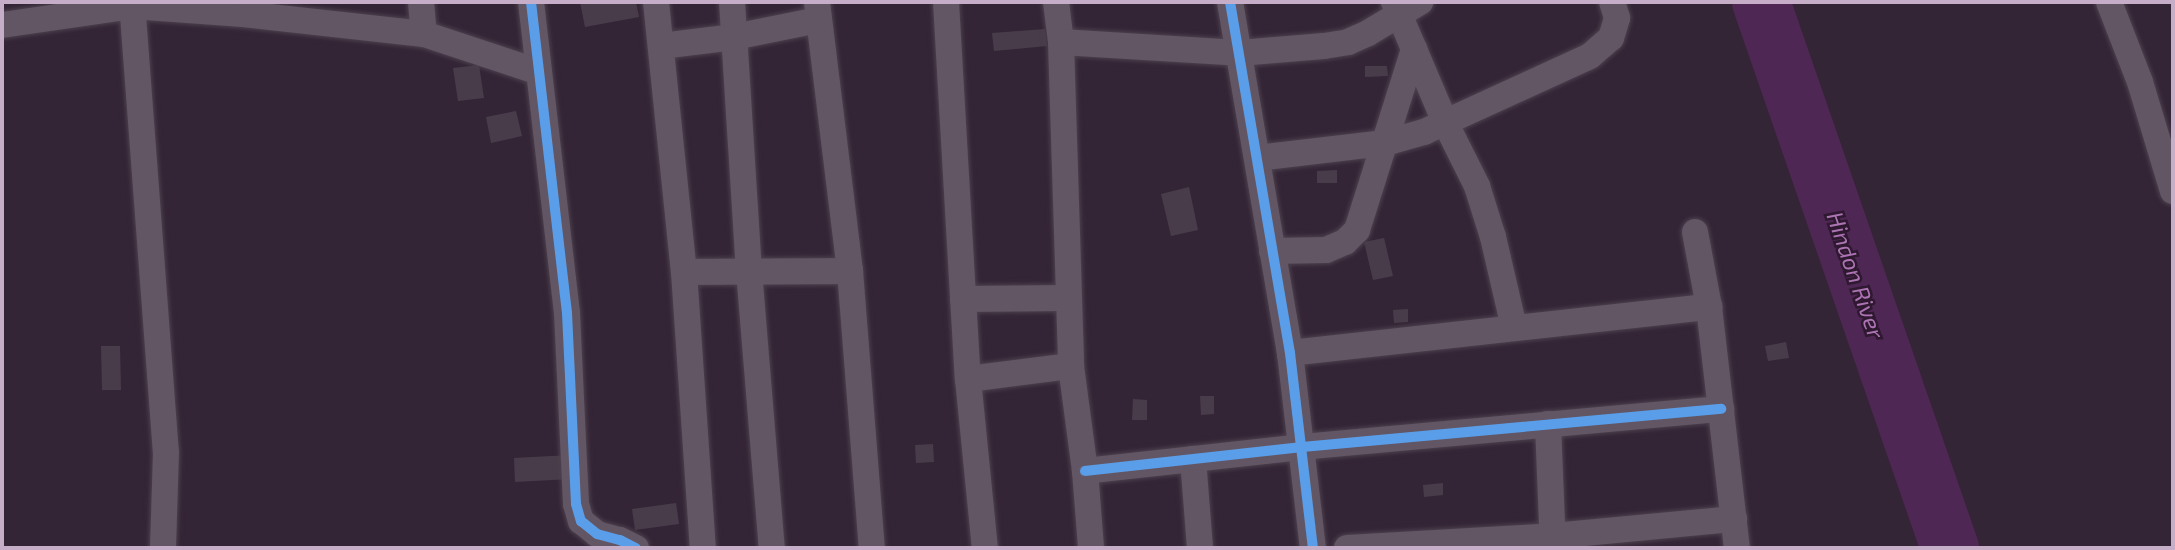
<!DOCTYPE html>
<html>
<head>
<meta charset="utf-8">
<style>
  body { margin:0 }
  #map { position:relative; width:2175px; height:550px; overflow:hidden; background:#342536; font-family:"Exo 2",sans-serif }
  div>[style] { position:absolute }
  .river>* { height:58px; margin:-29px; padding:0 29px; transform-origin:29px; border-radius:29px; background:#4f2754 }
  .building>* { inset:0; background:#493c4a }
  .roads { filter:drop-shadow(0 0 2px #4c404e) drop-shadow(0 0 2px #4c404e) }
  .street>* { height:26px; margin:-13px; padding:0 13px; transform-origin:13px; border-radius:13px; background:#625664 }
  .cycleway>* { height:10px; margin:-5px; padding:0 5px; transform-origin:5px; border-radius:5px; background:#5a9eea }
  span { translate:-50% -50%; white-space:nowrap; text-align:center; line-height:1.15; -webkit-text-stroke:5px #2e1930; paint-order:stroke }
  .water-label { font-size:23px; color:#ac74b3; font-style:italic }
  .frame { position:absolute; inset:0; border:4px solid #c6aec8; pointer-events:none }
</style>
</head>
<body>
<div id="map">
  <div class="river">
    <div style="left:1761px;top:2px;width:578px;rotate:70.91deg"></div>
  </div>
  <div class="building">
    <div style="clip-path:polygon(580px 2px,636px 2px,639px 17px,585px 27px)"></div>
    <div style="clip-path:polygon(1045px 29px,1047px 46px,994px 51px,992px 33px)"></div>
    <div style="clip-path:polygon(479px 65px,484px 98px,458px 101px,453px 68px)"></div>
    <div style="clip-path:polygon(1365px 66px,1387px 66px,1388px 76px,1365px 77px)"></div>
    <div style="clip-path:polygon(516px 111px,522px 136px,491px 143px,486px 117px)"></div>
    <div style="clip-path:polygon(1337px 170px,1337px 183px,1317px 183px,1317px 171px)"></div>
    <div style="clip-path:polygon(1189px 187px,1198px 230px,1171px 236px,1161px 194px)"></div>
    <div style="clip-path:polygon(1384px 238px,1393px 276px,1373px 280px,1364px 242px)"></div>
    <div style="clip-path:polygon(1408px 309px,1408px 322px,1394px 323px,1393px 310px)"></div>
    <div style="clip-path:polygon(1786px 342px,1789px 358px,1768px 361px,1765px 346px)"></div>
    <div style="clip-path:polygon(101px 346px,120px 346px,121px 390px,102px 390px)"></div>
    <div style="clip-path:polygon(1200px 396px,1214px 396px,1214px 414px,1201px 415px)"></div>
    <div style="clip-path:polygon(1133px 399px,1147px 400px,1147px 420px,1132px 420px)"></div>
    <div style="clip-path:polygon(933px 444px,934px 462px,916px 463px,915px 445px)"></div>
    <div style="clip-path:polygon(570px 455px,571px 479px,515px 482px,514px 458px)"></div>
    <div style="clip-path:polygon(1443px 483px,1443px 495px,1424px 497px,1423px 485px)"></div>
    <div style="clip-path:polygon(676px 503px,679px 524px,635px 530px,632px 509px)"></div>
  </div>
  <div class="roads">
    <div class="street">
      <div style="left:132px;top:2px;width:451px;rotate:85.7deg"></div>
      <div style="left:166px;top:452px;width:96px;rotate:91.8deg"></div>
      <div style="left:421px;top:2px;width:32px;rotate:85deg"></div>
      <div style="left:531px;top:2px;width:313px;rotate:83.4deg"></div>
      <div style="left:567px;top:313px;width:191px;rotate:87.3deg"></div>
      <div style="left:576px;top:504px;width:18px;rotate:74deg"></div>
      <div style="left:581px;top:521px;width:21px;rotate:39deg"></div>
      <div style="left:597px;top:534px;width:24px;rotate:15deg"></div>
      <div style="left:620px;top:540px;width:18px;rotate:27deg"></div>
      <div style="left:656px;top:2px;width:271px;rotate:84.1deg"></div>
      <div style="left:684px;top:272px;width:277px;rotate:86.1deg"></div>
      <div style="left:732px;top:2px;width:270px;rotate:86.4deg"></div>
      <div style="left:749px;top:271px;width:278px;rotate:85.3deg"></div>
      <div style="left:817px;top:2px;width:271px;rotate:83deg"></div>
      <div style="left:850px;top:271px;width:278px;rotate:85.5deg"></div>
      <div style="left:946px;top:2px;width:378px;rotate:86.7deg"></div>
      <div style="left:968px;top:379px;width:170px;rotate:84.3deg"></div>
      <div style="left:1056px;top:2px;width:40px;rotate:82.9deg"></div>
      <div style="left:1061px;top:42px;width:324px;rotate:88.2deg"></div>
      <div style="left:1071px;top:366px;width:106px;rotate:82.4deg"></div>
      <div style="left:1085px;top:471px;width:77px;rotate:85.5deg"></div>
      <div style="left:1230px;top:2px;width:356px;rotate:80.3deg"></div>
      <div style="left:1290px;top:353px;width:196px;rotate:83.3deg"></div>
      <div style="left:1394px;top:2px;width:130px;rotate:67deg"></div>
      <div style="left:1445px;top:122px;width:72px;rotate:63.4deg"></div>
      <div style="left:1477px;top:186px;width:53px;rotate:72.6deg"></div>
      <div style="left:1493px;top:237px;width:92px;rotate:76.9deg"></div>
      <div style="left:2109px;top:2px;width:86px;rotate:68.8deg"></div>
      <div style="left:2140px;top:82px;width:114px;rotate:73.2deg"></div>
      <div style="left:2px;top:25px;width:131px;rotate:-8.3deg"></div>
      <div style="left:132px;top:6px;width:111px;rotate:4.1deg"></div>
      <div style="left:243px;top:14px;width:182px;rotate:6.3deg"></div>
      <div style="left:424px;top:34px;width:121px;rotate:18.3deg"></div>
      <div style="left:1061px;top:42px;width:178px;rotate:3.5deg"></div>
      <div style="left:1239px;top:53px;width:85px;rotate:-4.7deg"></div>
      <div style="left:1324px;top:46px;width:24px;rotate:-9deg"></div>
      <div style="left:1348px;top:42px;width:22px;rotate:-24deg"></div>
      <div style="left:1368px;top:33px;width:61px;rotate:-30.8deg"></div>
      <div style="left:661px;top:46px;width:74px;rotate:-7deg"></div>
      <div style="left:734px;top:37px;width:86px;rotate:-11.4deg"></div>
      <div style="left:1257px;top:158px;width:129px;rotate:-6.7deg"></div>
      <div style="left:1385px;top:143px;width:41px;rotate:-15.8deg"></div>
      <div style="left:1424px;top:132px;width:183px;rotate:-24.6deg"></div>
      <div style="left:1590px;top:56px;width:28px;rotate:-41deg"></div>
      <div style="left:1611px;top:38px;width:21px;rotate:-73deg"></div>
      <div style="left:1617px;top:18px;width:17px;rotate:-107deg"></div>
      <div style="left:1695px;top:232px;width:76px;rotate:79.4deg"></div>
      <div style="left:1709px;top:307px;width:243px;rotate:83.4deg"></div>
      <div style="left:1272px;top:251px;width:54px;rotate:-1.1deg"></div>
      <div style="left:1326px;top:250px;width:21px;rotate:-23deg"></div>
      <div style="left:1345px;top:242px;width:17px;rotate:-45deg"></div>
      <div style="left:1357px;top:230px;width:190px;rotate:-72.5deg"></div>
      <div style="left:684px;top:272px;width:166px;rotate:-0.3deg"></div>
      <div style="left:963px;top:299px;width:106px;rotate:-0.5deg"></div>
      <div style="left:1290px;top:353px;width:422px;rotate:-6.3deg"></div>
      <div style="left:968px;top:379px;width:104px;rotate:-7.2deg"></div>
      <div style="left:1548px;top:424px;width:124px;rotate:87.7deg"></div>
      <div style="left:1193px;top:459px;width:89px;rotate:85.5deg"></div>
      <div style="left:1085px;top:471px;width:218px;rotate:-6.3deg"></div>
      <div style="left:1302px;top:447px;width:421px;rotate:-5.2deg"></div>
      <div style="left:1347px;top:548px;width:206px;rotate:-3.3deg"></div>
      <div style="left:1553px;top:536px;width:182px;rotate:-5.4deg"></div>
    </div>
  </div>
  <div class="cycleway">
    <div style="left:531px;top:2px;width:313px;rotate:83.4deg"></div>
    <div style="left:567px;top:313px;width:191px;rotate:87.3deg"></div>
    <div style="left:576px;top:504px;width:18px;rotate:74deg"></div>
    <div style="left:581px;top:521px;width:21px;rotate:39deg"></div>
    <div style="left:597px;top:534px;width:24px;rotate:15deg"></div>
    <div style="left:620px;top:540px;width:18px;rotate:27deg"></div>
    <div style="left:1230px;top:2px;width:356px;rotate:80.3deg"></div>
    <div style="left:1290px;top:353px;width:196px;rotate:83.3deg"></div>
    <div style="left:1085px;top:471px;width:218px;rotate:-6.3deg"></div>
    <div style="left:1302px;top:447px;width:421px;rotate:-5.2deg"></div>
  </div>
  <div class="water-label">
    <span style="left:1856px;top:275px;rotate:71deg">Hindon River</span>
  </div>
  <div class="frame"></div>
</div>
</body>
</html>
